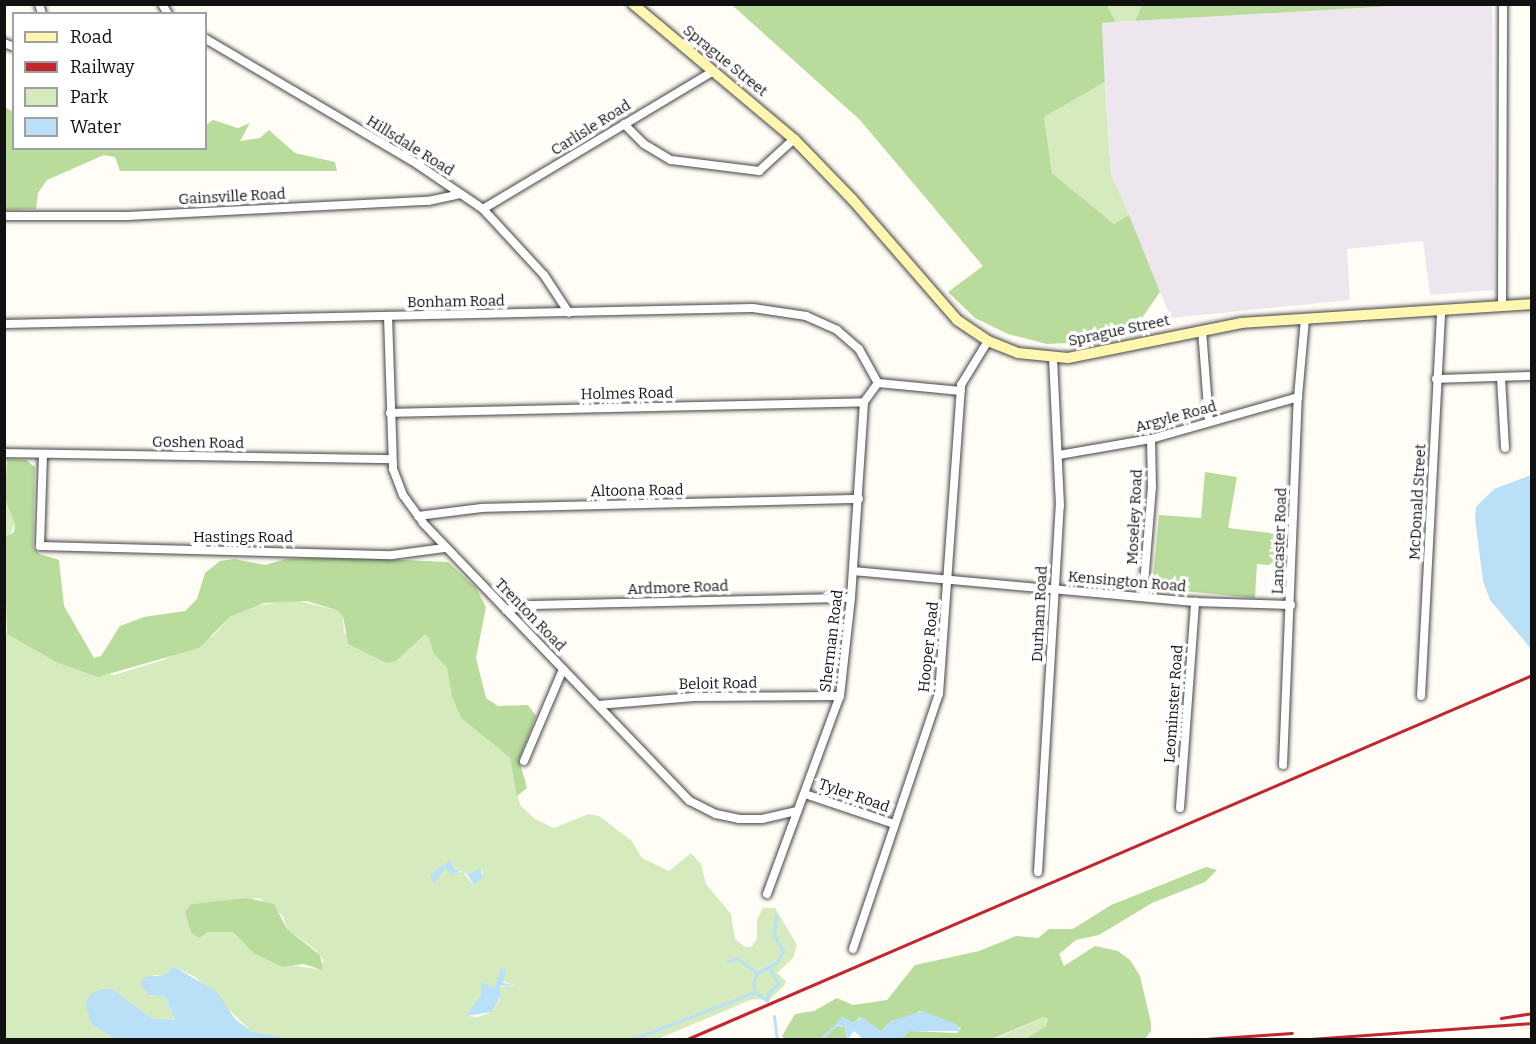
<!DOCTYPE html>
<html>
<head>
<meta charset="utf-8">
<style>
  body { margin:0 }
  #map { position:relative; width:1536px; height:1044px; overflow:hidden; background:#fffdf5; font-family:Bitter,serif }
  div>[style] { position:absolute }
  .industrial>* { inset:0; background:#eee6ef }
  .green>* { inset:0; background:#d5ebbd }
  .forest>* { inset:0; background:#b9dc9c }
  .water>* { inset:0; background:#b9e0f7 }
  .stream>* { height:3px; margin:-1.5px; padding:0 1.5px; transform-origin:1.5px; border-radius:1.5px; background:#b9e0f7 }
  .roads { filter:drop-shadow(0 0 2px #444) drop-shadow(0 0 2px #444) }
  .minor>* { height:8px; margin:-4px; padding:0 4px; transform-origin:4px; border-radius:4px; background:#fff }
  .secondary>* { height:10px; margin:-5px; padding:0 5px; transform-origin:5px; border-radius:5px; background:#fff6b0 }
  .rail>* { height:3px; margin:-1.5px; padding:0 1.5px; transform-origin:1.5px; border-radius:1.5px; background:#c4262e }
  span { translate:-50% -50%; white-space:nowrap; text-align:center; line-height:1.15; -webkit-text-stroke:6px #fff; paint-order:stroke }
  .street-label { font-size:15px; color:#111 }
  .frame { position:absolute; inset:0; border:6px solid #111; pointer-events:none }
  .legend { position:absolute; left:12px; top:12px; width:195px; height:138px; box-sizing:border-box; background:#fff; border:2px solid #a0a0a0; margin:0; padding:8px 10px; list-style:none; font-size:18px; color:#111 }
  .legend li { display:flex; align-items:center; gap:12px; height:30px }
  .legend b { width:30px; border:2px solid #a0a0a0 }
</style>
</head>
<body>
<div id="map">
  <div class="industrial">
    <div style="clip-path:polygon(1411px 5px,1492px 5px,1494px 290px,1430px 295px,1423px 241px,1347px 249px,1350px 300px,1171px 318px,1111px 174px,1102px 23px)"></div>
  </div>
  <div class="green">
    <div style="clip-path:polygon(1107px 5px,1142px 5px,1135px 21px,1116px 22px)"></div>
    <div style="clip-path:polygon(1105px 82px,1111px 174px,1129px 215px,1114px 224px,1052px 173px,1044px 117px)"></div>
    <div style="clip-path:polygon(5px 459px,8px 483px,5px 500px,15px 524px,8px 538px,5px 538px)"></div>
    <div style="clip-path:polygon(evenodd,295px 600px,336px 610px,343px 616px,344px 633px,408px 650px,423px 635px,429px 638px,433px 653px,447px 668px,461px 718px,510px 758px,520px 805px,535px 819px,554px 828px,589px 814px,599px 816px,632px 841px,642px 858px,669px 871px,691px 853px,701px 864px,706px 884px,731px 914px,735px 939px,745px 947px,751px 947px,757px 939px,757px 919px,763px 908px,775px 908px,797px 945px,793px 958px,777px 973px,786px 981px,784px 986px,769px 1000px,753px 999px,658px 1039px,288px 1040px,251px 1031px,195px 977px,173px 966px,165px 975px,153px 975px,148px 995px,165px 997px,175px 1020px,151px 1018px,134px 1007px,92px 1025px,115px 1039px,5px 1039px,4px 632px,56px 662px,114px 675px,163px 660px,213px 636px,231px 616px,254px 606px,295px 600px,450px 861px,454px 869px,472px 874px,480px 868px,483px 873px,477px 883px,474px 886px,463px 872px,452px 873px,445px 868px,436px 879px,434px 874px,450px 861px,295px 600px,259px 898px,283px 916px,287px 929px,316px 950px,324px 961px,317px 969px,276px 963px,253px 953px,233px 932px,208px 932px,199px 938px,191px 933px,185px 912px,191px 904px,259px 898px,295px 600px,503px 966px,502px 981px,515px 985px,500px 987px,500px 998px,492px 1012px,478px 1017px,467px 1016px,481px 995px,482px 983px,495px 988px,503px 966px)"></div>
    <div style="clip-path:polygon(1044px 1017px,1048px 1019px,1046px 1026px,1025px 1039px,992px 1040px)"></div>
  </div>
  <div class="forest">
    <div style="clip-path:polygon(732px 5px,1107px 5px,1116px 22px,1102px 23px,1105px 82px,1044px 117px,1052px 173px,1114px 224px,1129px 215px,1160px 292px,1135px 328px,1086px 342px,1047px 344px,1008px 334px,975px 318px,948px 292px,983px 266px,860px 120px)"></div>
    <div style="clip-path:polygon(1142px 5px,1142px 4px,1411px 5px,1135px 21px)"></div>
    <div style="clip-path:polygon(5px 88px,5px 107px,13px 112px,14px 148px,206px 148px,206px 125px,213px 120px,238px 128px,250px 123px,240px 141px,260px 138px,269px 130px,295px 153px,335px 162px,337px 171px,120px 171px,115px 157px,104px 155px,47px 180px,38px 193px,36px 209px,5px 210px)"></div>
    <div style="clip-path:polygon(7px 459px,26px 460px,35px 467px,33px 547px,40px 554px,59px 560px,64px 606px,94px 658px,101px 656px,120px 626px,144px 617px,185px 611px,197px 599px,205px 573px,220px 561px,234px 559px,265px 565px,286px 559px,339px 557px,448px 562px,476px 588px,486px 607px,476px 658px,486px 698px,498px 706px,528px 705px,536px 716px,519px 759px,527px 788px,517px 796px,510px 758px,461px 718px,452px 696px,447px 668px,433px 653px,429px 638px,424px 635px,396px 661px,387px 663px,348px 644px,343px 616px,336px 610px,307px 601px,264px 603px,231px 616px,199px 648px,98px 677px,56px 662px,7px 634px,4px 538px,14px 532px,15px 524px,5px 500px)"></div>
    <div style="clip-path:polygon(1205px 472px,1237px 477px,1228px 528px,1290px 535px,1287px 567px,1257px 564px,1255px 598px,1152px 588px,1159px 515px,1201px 518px)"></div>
    <div style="clip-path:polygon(1206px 867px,1217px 870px,1205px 882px,1152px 903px,1099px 935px,1076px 940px,1059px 954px,1064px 966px,1095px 946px,1118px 951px,1130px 960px,1140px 976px,1151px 1023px,1151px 1031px,1145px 1039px,1025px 1039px,1046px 1026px,1048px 1019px,1044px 1017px,992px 1039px,901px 1039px,909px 1031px,957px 1033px,961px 1028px,920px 1011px,905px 1020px,891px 1021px,881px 1031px,860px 1017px,854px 1023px,842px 1017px,836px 1026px,845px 1027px,847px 1039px,785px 1039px,782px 1036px,795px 1014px,814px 1011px,837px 998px,853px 1005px,887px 1000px,915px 965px,979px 951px,1016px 936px,1038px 938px,1049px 929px,1073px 929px,1111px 905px)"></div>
    <div style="clip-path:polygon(247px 898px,274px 904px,287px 929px,320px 955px,323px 970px,303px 964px,283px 967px,253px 953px,233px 932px,208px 932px,199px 938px,191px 933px,185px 912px,191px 904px)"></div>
  </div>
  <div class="water">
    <div style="clip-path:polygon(1531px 475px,1531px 649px,1490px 600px,1483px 581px,1475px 519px,1476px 507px,1494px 489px)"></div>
    <div style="clip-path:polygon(450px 860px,454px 869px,471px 874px,480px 867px,483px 877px,474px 886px,467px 874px,460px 871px,452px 875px,445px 868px,434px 884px,430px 875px)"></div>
    <div style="clip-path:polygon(173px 966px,217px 992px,235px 1019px,251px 1031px,288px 1039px,115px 1039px,92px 1025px,85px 1003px,90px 995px,101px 989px,112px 989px,151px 1018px,175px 1020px,165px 997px,148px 995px,140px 984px,145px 977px,165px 975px)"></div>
    <div style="clip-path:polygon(501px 967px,506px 970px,503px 983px,516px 985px,500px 986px,501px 995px,492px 1012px,466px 1016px,481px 995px,481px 982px,495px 988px)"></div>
    <div style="clip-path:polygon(923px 1011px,956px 1024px,961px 1031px,909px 1031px,901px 1040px,863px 1039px,854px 1031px,847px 1040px,845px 1027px,835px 1025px,842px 1017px,854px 1023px,862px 1017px,881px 1031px,891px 1021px)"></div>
  </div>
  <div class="stream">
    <div style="left:728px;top:961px;width:9px;rotate:-18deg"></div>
    <div style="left:737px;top:958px;width:25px;rotate:37deg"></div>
    <div style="left:765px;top:999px;width:12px;rotate:-145deg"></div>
    <div style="left:755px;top:992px;width:9px;rotate:-103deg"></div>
    <div style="left:753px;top:983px;width:11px;rotate:-68deg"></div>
    <div style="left:757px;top:973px;width:21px;rotate:-28deg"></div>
    <div style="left:776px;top:963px;width:14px;rotate:-60deg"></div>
    <div style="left:783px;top:951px;width:18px;rotate:-119deg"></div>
    <div style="left:774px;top:935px;width:20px;rotate:-84deg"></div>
    <div style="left:767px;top:1001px;width:8px;rotate:-83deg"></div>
    <div style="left:768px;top:993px;width:13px;rotate:-42deg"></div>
    <div style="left:778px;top:984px;width:18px;rotate:-119deg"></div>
    <div style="left:774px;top:1016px;width:24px;rotate:83deg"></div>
    <div style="left:630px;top:1040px;width:134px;rotate:-21deg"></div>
    <div style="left:819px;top:1040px;width:21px;rotate:-41deg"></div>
  </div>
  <div class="roads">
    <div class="minor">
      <div style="left:39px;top:4px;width:10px;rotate:73deg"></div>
      <div style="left:162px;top:4px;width:12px;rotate:59deg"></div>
      <div style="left:206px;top:39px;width:238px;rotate:30.6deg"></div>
      <div style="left:411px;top:160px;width:87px;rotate:34.2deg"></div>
      <div style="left:483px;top:209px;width:90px;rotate:47.3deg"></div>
      <div style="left:544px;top:275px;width:45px;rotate:56.7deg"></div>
      <div style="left:4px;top:43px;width:11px;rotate:22deg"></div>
      <div style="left:624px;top:124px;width:28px;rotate:45deg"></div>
      <div style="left:644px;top:144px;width:31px;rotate:31deg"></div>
      <div style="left:671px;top:160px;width:89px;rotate:7.1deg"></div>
      <div style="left:759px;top:171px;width:47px;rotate:-42.4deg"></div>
      <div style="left:483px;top:209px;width:269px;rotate:-30.9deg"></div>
      <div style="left:4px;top:216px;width:123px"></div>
      <div style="left:127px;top:216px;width:301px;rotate:-2.9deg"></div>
      <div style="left:428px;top:201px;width:33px;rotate:-12deg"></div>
      <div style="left:1502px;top:306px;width:302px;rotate:-89.8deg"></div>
      <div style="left:388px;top:316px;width:153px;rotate:88.1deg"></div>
      <div style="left:393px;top:469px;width:28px;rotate:69deg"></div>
      <div style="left:403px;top:495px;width:34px;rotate:54deg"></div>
      <div style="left:423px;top:523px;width:385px;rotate:46.2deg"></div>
      <div style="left:690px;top:801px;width:29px;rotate:27deg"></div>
      <div style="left:716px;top:814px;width:24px;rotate:12deg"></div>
      <div style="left:739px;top:819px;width:23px"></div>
      <div style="left:762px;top:819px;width:36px;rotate:-13deg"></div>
      <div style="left:4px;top:324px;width:749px;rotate:-1.22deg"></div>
      <div style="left:753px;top:308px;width:54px;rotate:8.6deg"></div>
      <div style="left:806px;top:316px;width:34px;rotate:24deg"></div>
      <div style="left:837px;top:330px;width:29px;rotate:41deg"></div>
      <div style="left:859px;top:349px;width:39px;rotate:61deg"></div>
      <div style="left:1202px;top:330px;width:92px;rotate:85.6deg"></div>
      <div style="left:1501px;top:378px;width:70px;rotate:86.7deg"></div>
      <div style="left:1436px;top:379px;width:96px;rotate:-1.8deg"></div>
      <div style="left:878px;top:383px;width:83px;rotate:5.5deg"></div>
      <div style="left:390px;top:413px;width:474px;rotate:-1.3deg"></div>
      <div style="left:4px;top:453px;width:388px;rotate:0.9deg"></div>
      <div style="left:43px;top:454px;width:92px;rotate:91.9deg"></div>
      <div style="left:40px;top:546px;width:352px;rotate:1.5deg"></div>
      <div style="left:392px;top:555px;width:53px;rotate:-7.5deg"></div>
      <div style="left:1059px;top:455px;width:93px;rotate:-9.9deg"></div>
      <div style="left:1151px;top:439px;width:153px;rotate:-15.9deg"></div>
      <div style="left:418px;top:516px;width:64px;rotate:-7.1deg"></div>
      <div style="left:482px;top:508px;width:377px;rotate:-1.4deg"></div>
      <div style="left:853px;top:571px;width:343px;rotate:5.2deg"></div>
      <div style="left:1195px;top:602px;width:96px;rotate:1.8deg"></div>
      <div style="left:1143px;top:596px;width:109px;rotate:-85.3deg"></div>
      <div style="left:1152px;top:487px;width:48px;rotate:-91.2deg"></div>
      <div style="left:506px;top:610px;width:26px;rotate:-11deg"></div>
      <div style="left:532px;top:605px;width:319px;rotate:-1.3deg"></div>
      <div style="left:1421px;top:696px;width:387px;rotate:-87deg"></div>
      <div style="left:598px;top:705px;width:96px;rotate:-4.8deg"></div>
      <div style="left:694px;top:697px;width:146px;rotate:-0.4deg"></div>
      <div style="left:524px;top:761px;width:100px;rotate:-67deg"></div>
      <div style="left:1283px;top:765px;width:368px;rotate:-87.7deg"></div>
      <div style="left:1298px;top:397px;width:79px;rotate:-84.9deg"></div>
      <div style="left:805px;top:794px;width:94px;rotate:18.6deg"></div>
      <div style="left:1180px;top:808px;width:207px;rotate:-85.8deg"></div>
      <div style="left:1038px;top:872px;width:367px;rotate:-86.6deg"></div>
      <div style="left:1060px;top:506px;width:148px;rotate:-92.7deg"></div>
      <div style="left:767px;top:894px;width:211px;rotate:-69.8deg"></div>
      <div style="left:840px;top:696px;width:99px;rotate:-83.6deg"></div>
      <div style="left:851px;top:598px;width:196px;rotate:-86.2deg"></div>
      <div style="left:864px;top:402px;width:24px;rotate:-54deg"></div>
      <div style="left:853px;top:949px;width:269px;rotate:-71.4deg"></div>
      <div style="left:939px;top:694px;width:310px;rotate:-85.9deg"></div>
      <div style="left:961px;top:385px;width:52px;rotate:-58.5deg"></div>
    </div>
    <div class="secondary">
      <div style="left:633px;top:4px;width:210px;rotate:40deg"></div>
      <div style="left:794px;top:139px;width:83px;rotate:46deg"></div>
      <div style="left:852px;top:199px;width:160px;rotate:49deg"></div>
      <div style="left:957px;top:320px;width:37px;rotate:34deg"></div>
      <div style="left:988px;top:341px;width:32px;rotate:22deg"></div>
      <div style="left:1018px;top:353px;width:50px;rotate:5.7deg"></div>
      <div style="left:1068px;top:358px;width:177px;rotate:-11.4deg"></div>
      <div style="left:1241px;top:323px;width:292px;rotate:-3.7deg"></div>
    </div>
  </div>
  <div class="rail">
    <div style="left:1501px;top:1018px;width:31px;rotate:-9deg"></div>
    <div style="left:685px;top:1040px;width:922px;rotate:-23.31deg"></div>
    <div style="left:1191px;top:1040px;width:101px;rotate:-4deg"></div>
    <div style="left:1296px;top:1040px;width:237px;rotate:-4.1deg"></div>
  </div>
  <div class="street-label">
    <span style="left:725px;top:61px;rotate:39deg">Sprague Street</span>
    <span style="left:591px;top:128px;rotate:-32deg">Carlisle Road</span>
    <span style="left:410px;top:146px;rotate:32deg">Hillsdale Road</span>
    <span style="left:232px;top:197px;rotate:-3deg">Gainsville Road</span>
    <span style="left:456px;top:302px;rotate:-1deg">Bonham Road</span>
    <span style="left:1119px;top:331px;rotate:-12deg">Sprague Street</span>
    <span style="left:627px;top:394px;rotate:-1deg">Holmes Road</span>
    <span style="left:1176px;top:417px;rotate:-15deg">Argyle Road</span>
    <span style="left:198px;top:443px;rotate:1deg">Goshen Road</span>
    <span style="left:637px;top:491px;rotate:-1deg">Altoona Road</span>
    <span style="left:1418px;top:502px;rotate:-87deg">McDonald Street</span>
    <span style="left:1135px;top:517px;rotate:-87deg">Moseley Road</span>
    <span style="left:243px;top:538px">Hastings Road</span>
    <span style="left:1280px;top:541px;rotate:-88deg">Lancaster Road</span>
    <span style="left:1127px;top:582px;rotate:5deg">Kensington Road</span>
    <span style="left:678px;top:588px;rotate:-2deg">Ardmore Road</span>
    <span style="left:1040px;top:614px;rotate:-87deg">Durham Road</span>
    <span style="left:530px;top:615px;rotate:46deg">Trenton Road</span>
    <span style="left:832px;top:641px;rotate:-83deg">Sherman Road</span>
    <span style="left:929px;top:647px;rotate:-84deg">Hooper Road</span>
    <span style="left:718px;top:684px;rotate:-1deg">Beloit Road</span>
    <span style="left:1174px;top:704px;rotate:-86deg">Leominster Road</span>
    <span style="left:854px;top:796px;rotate:19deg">Tyler Road</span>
  </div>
  <div class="frame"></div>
  <ul class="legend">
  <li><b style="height:8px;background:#fff6b0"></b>Road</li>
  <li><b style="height:8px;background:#c4262e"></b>Railway</li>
  <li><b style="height:16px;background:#d5ebbd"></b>Park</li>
  <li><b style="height:16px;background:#b9e0f7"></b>Water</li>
  </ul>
</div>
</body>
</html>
